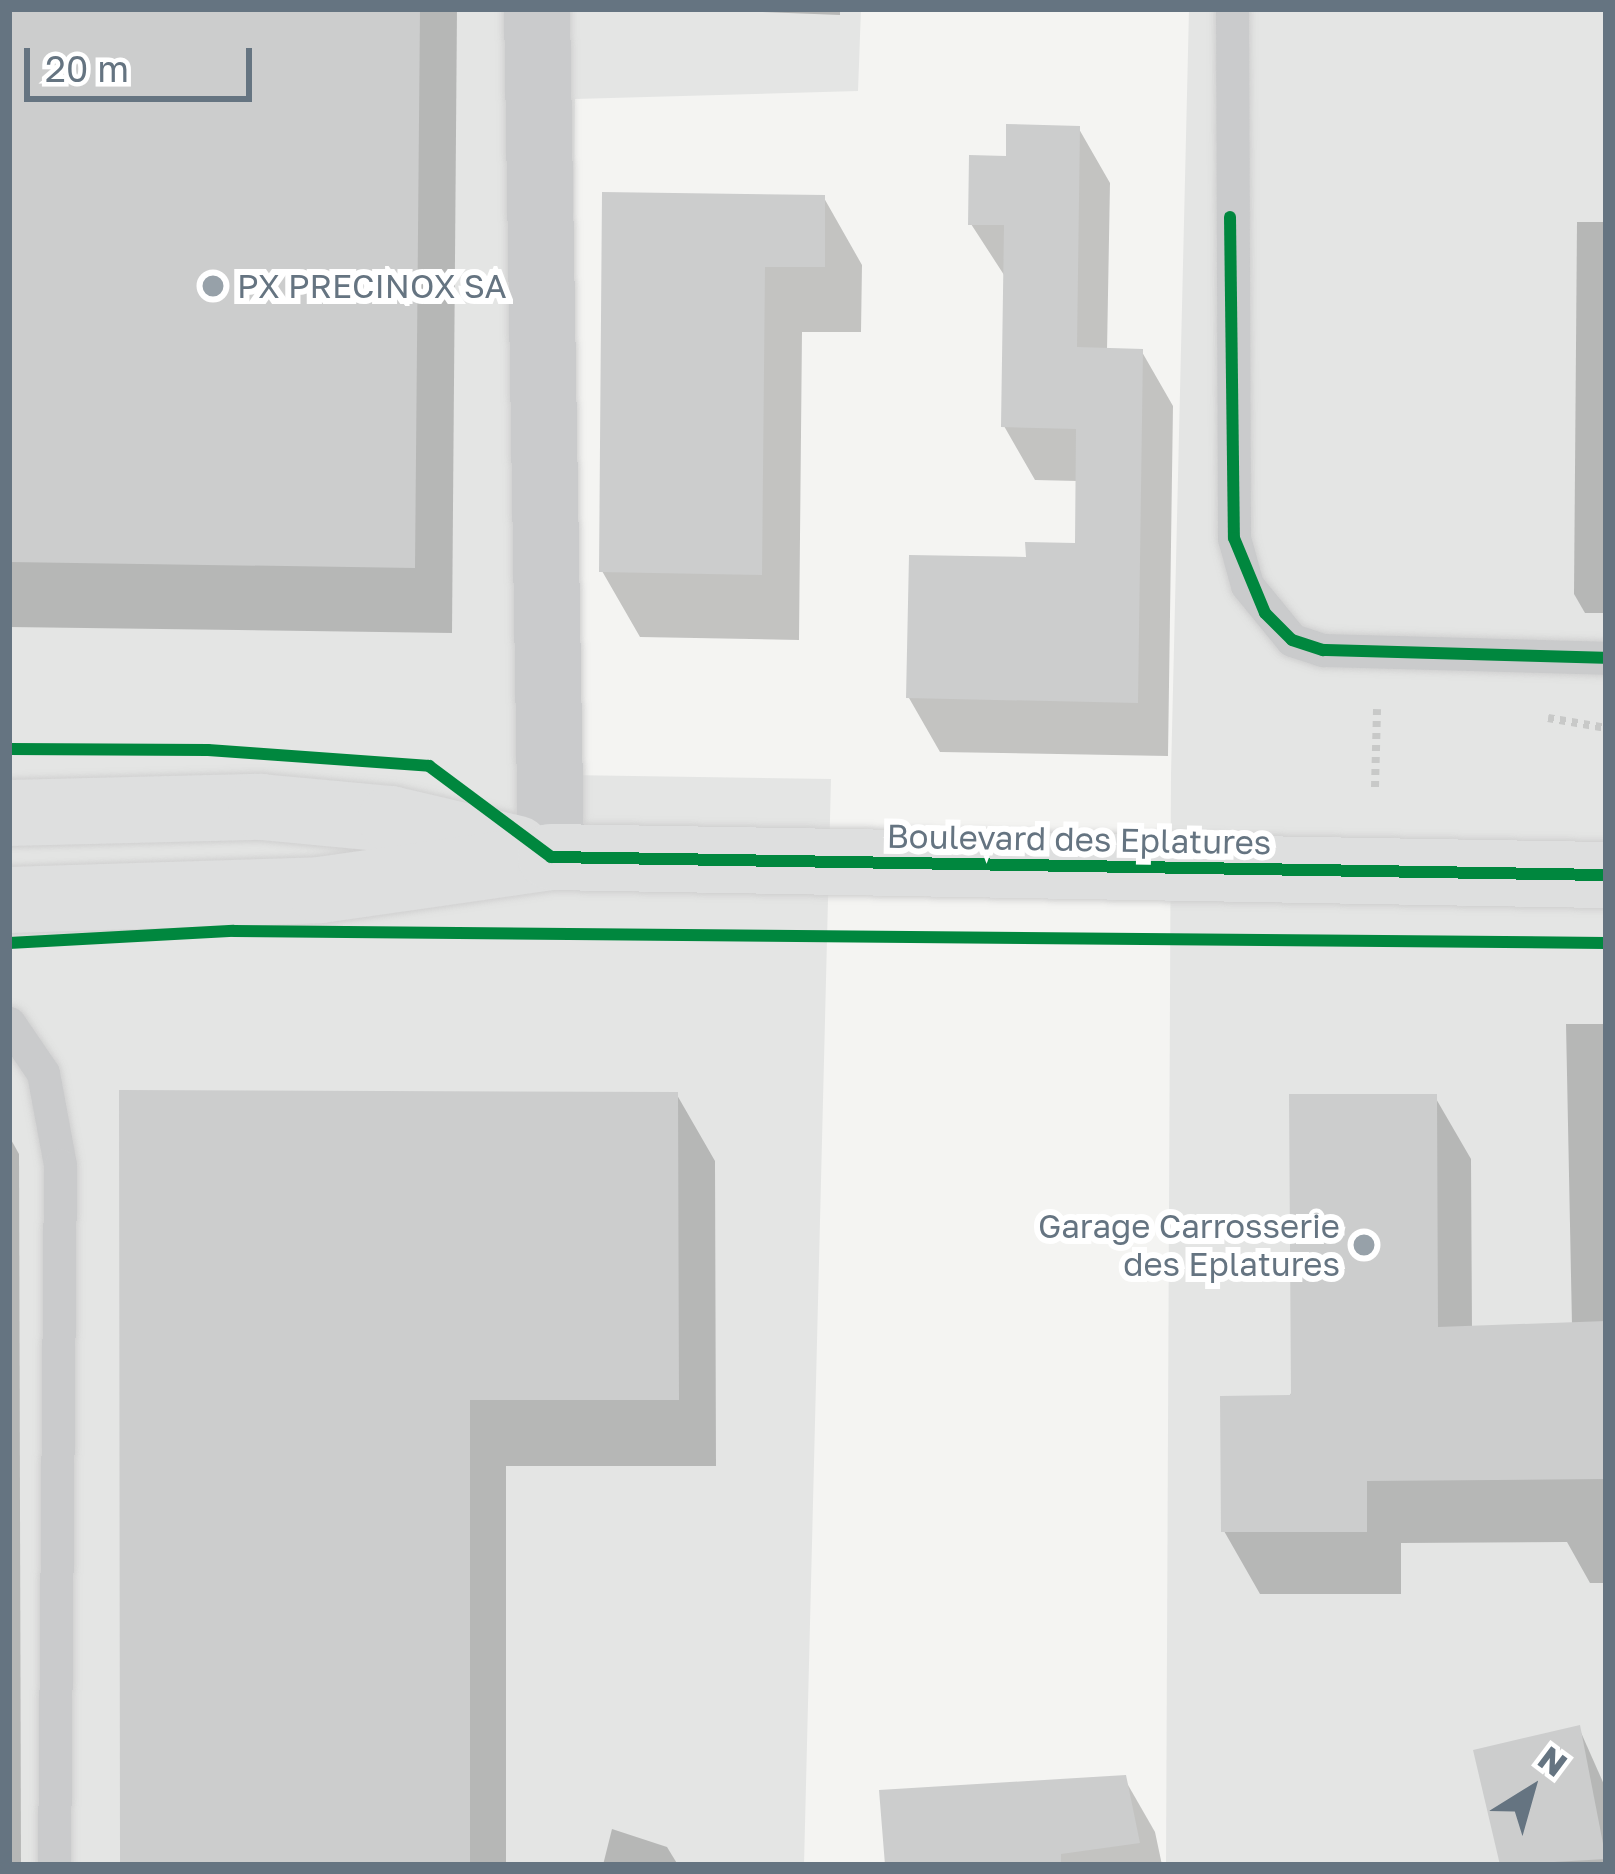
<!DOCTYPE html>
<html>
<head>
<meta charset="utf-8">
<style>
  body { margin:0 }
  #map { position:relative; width:1615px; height:1874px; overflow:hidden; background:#f4f4f2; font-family:"Golos Text",sans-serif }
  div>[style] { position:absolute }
  .built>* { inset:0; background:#e4e5e4 }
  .shadow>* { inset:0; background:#0003 }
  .building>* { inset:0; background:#cccdcd }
  .path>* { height:8px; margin-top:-4px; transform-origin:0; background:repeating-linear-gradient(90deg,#c8c9c8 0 6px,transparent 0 12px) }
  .roads { filter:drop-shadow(0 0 3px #d0d0d0) drop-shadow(0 0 3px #d0d0d0) }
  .service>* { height:33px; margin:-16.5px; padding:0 16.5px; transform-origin:16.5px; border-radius:16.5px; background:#cacbcc }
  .minor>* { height:66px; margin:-33px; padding:0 33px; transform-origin:33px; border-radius:33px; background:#cacbcc }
  .primary>* { height:66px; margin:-33px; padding:0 33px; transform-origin:33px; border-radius:33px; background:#dedfdf }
  .cycleway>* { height:12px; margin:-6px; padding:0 6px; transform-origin:6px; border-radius:6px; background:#00873e }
  .dots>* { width:33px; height:33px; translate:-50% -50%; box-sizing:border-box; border:6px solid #fff; border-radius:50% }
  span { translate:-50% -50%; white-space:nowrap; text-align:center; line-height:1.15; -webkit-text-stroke:12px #fff; paint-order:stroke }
  .poi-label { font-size:33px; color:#657481 }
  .left { translate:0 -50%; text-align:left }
  .right { translate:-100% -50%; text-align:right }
  .street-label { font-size:33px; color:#657481 }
  .frame { position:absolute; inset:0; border:12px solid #657481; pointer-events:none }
  .north { position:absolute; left:1471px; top:1730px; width:120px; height:120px; -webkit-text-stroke:9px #fff; paint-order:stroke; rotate:37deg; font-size:33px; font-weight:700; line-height:48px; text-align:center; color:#657481 }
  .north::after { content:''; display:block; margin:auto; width:42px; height:54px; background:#657481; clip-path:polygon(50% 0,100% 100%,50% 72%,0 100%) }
  .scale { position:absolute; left:24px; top:48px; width:228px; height:54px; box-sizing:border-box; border:6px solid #657481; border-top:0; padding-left:15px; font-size:36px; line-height:42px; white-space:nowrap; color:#657481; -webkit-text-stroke:9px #fff; paint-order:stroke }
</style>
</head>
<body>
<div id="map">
  <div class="built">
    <div style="clip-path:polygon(9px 9px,861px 9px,858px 91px,575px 99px,568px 775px,831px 779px,804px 1865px,9px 1865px)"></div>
    <div style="clip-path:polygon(1189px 9px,1606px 9px,1606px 1865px,1166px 1865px,1171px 774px)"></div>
  </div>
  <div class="shadow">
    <div style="clip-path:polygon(9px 9px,457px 9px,452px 633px,9px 627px)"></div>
    <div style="clip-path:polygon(760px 9px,840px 9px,840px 15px,762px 12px)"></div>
    <div style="clip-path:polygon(1079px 129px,1110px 183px,1107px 351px,1142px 352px,1173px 406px,1168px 756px,940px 752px,909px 698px,1029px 560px,1078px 546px,1078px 481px,1035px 480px,1004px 426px,1006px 278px,971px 224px,1009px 159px)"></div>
    <div style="clip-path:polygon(605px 195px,824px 198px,862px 265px,861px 332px,802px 332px,799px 640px,640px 637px,602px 571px)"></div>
    <div style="clip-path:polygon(1577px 222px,1606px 222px,1606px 613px,1585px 613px,1574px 594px)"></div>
    <div style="clip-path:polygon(1566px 1024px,1606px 1024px,1606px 1583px,1590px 1583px,1567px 1542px,1401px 1543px,1401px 1594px,1260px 1594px,1224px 1531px,1435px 1097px,1471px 1159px,1472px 1329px,1572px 1326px)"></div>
    <div style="clip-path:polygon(677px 1095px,715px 1161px,716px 1466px,506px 1466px,506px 1865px,123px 1865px)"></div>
    <div style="clip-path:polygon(9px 1136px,19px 1154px,21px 1865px,9px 1865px)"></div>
    <div style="clip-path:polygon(1579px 1728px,1606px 1789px,1606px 1865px,1503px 1865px,1476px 1752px)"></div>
    <div style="clip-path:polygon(1124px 1778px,1155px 1832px,1162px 1865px,888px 1865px)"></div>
    <div style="clip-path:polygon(612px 1829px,667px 1847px,678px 1865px,603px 1865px)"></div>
  </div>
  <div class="building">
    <div style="clip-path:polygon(9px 9px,420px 9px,415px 568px,9px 562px)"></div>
    <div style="clip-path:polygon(1006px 124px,1080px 126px,1077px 347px,1143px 349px,1138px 703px,906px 698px,909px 555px,1026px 557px,1025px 542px,1075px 543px,1076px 429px,1001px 427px,1004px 225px,968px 225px,969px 155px,1006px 156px)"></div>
    <div style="clip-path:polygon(602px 192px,825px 195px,825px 267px,765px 267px,762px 575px,599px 572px)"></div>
    <div style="clip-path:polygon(119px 1090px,678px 1092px,679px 1400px,470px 1400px,470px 1865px,120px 1865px)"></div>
    <div style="clip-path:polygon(1289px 1094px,1437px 1094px,1438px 1327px,1606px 1321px,1606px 1479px,1367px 1481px,1367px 1532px,1221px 1532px,1220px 1396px,1291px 1395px)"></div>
    <div style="clip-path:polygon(1580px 1725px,1606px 1859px,1500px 1865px,1473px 1750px)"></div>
    <div style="clip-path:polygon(1126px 1775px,1140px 1843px,1061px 1854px,1061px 1865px,885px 1865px,879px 1790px)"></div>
  </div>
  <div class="path">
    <div style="left:1548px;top:718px;width:59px;rotate:9.8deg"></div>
    <div style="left:1375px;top:787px;width:78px;rotate:-88.5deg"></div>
  </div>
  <div class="roads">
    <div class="service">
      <div style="left:1232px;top:9px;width:529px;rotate:89.78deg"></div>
      <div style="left:1234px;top:538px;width:49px;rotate:74.5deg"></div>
      <div style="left:1247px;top:585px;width:71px;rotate:50.7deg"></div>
      <div style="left:1292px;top:640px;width:33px;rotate:18deg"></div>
      <div style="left:1323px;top:650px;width:283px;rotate:1.6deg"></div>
      <div style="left:9px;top:1023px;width:60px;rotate:55.8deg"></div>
      <div style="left:43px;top:1073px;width:94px;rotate:79.5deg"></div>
      <div style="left:60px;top:1165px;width:700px;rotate:90.49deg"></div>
    </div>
    <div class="minor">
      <div style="left:537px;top:9px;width:848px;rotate:89.05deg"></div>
    </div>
    <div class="primary">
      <div style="left:9px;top:813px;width:252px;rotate:-1.4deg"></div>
      <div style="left:261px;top:807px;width:131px;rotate:5.3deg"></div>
      <div style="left:391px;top:819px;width:130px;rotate:13.3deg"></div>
      <div style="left:9px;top:900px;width:311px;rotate:-1.8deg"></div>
      <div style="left:320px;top:890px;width:233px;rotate:-8.1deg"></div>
      <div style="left:551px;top:857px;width:1055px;rotate:0.98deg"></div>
    </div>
  </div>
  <div class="cycleway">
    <div style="left:1230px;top:217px;width:321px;rotate:89.3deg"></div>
    <div style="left:1234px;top:538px;width:81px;rotate:67.5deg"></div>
    <div style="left:1265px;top:613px;width:38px;rotate:45deg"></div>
    <div style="left:1292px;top:640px;width:33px;rotate:18deg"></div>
    <div style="left:1323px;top:650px;width:283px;rotate:1.6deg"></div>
    <div style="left:9px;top:749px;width:199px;rotate:0.3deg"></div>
    <div style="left:208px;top:750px;width:222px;rotate:4.1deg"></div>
    <div style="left:429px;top:766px;width:152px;rotate:36.7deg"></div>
    <div style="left:551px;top:857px;width:1055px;rotate:0.98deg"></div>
    <div style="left:9px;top:943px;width:225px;rotate:-3.1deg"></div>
    <div style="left:234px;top:931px;width:1372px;rotate:0.5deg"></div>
  </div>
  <div class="dots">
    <div style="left:213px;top:286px;background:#97a1a9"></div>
    <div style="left:1364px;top:1245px;background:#97a1a9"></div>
  </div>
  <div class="poi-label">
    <span class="left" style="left:237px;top:286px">PX PRECINOX SA</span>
    <span class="right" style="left:1340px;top:1245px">Garage Carrosserie<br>des Eplatures</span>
  </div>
  <div class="street-label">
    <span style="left:1079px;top:839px;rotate:1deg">Boulevard des Eplatures</span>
  </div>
  <div class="frame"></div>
  <div class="north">N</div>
  <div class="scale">20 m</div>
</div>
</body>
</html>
